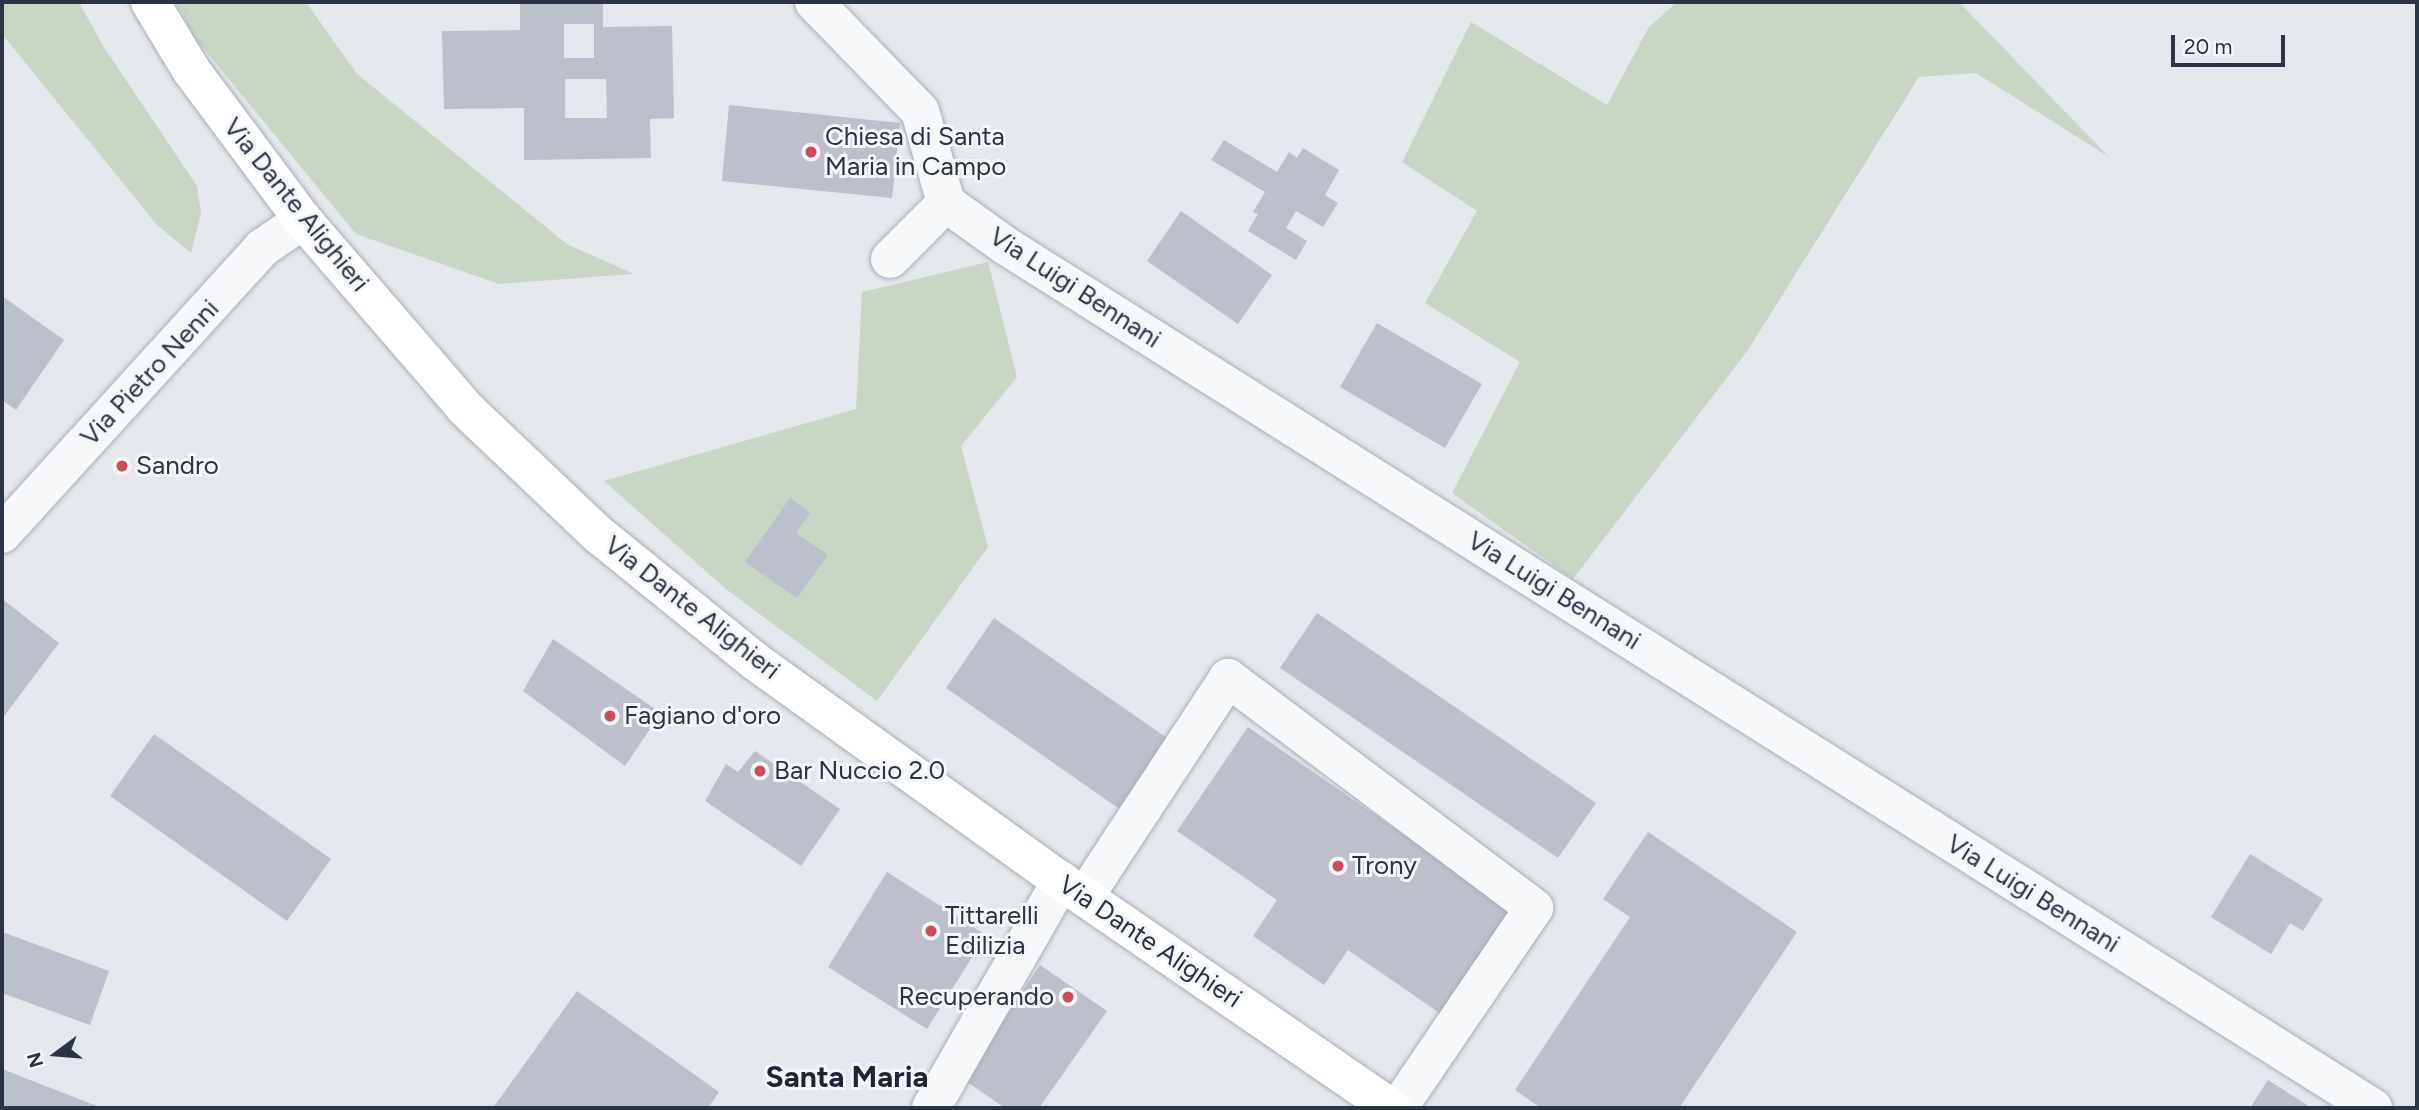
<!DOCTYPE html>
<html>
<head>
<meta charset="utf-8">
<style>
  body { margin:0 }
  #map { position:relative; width:2419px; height:1110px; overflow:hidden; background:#e4e7ec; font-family:Figtree,sans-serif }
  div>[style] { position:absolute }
  .green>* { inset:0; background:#c9d6c5 }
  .building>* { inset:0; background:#bbc0ca }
  .roads { filter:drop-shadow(0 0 2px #a9aeb7) drop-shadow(0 0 2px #a9aeb7) }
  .minor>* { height:38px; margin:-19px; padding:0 19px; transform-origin:19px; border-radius:19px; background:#f7f8fa }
  .major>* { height:38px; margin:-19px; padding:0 19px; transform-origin:19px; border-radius:19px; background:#fff }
  .dots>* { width:19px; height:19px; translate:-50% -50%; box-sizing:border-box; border:4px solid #f4f6f9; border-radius:50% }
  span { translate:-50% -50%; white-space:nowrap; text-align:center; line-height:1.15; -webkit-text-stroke:6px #f4f6f9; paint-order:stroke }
  .poi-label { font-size:26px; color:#2b3445 }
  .left { translate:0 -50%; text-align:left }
  .right { translate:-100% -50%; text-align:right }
  .street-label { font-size:26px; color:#2b3445 }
  .quarter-label { font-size:30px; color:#1d2536; font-weight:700 }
  .frame { position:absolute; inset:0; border:4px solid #2b3445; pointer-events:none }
  .north { position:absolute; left:21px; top:1019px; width:70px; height:70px; -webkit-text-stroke:5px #f4f6f9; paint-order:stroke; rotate:254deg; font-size:19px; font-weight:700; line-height:28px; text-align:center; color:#2b3445 }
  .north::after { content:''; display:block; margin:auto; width:24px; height:32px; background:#2b3445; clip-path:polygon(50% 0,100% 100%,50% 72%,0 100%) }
  .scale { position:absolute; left:2171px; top:35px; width:114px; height:32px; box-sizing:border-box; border:4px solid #2b3445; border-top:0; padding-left:9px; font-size:21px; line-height:24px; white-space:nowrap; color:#2b3445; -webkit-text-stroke:5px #f4f6f9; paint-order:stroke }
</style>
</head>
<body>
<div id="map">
  <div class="green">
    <div style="clip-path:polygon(2px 2px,79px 2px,103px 46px,197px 186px,201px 214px,191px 253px,157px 225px,2px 34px)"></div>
    <div style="clip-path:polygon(176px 2px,306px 2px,357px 74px,567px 244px,634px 274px,499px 284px,356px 234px,195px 38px)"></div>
    <div style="clip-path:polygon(1677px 2px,1959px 2px,2109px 157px,1976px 73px,1919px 77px,1748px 350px,1573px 579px,1452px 493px,1520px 362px,1425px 303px,1477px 211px,1402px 162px,1471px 22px,1607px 105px,1649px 27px)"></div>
    <div style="clip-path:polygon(988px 262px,1017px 377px,961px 446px,988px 547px,877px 701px,726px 589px,604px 481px,856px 409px,862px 292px)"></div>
  </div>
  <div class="building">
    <div style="clip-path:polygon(evenodd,520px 2px,603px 2px,603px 27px,672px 26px,674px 118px,650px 119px,651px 158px,524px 160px,524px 108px,444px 109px,442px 31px,520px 30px,520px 2px,564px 24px,594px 24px,594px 58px,564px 58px,564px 24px,520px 2px,565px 79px,606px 79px,607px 118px,565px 118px,565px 79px)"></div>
    <div style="clip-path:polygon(729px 105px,900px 123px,892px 198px,722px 181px)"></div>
    <div style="clip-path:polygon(1224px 140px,1277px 172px,1289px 152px,1297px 158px,1303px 148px,1339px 170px,1325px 195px,1338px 203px,1323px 227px,1296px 211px,1286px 228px,1307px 241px,1296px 260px,1248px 231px,1258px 214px,1253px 212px,1265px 192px,1211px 160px)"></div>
    <div style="clip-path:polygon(1181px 211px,1272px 275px,1238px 324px,1147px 261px)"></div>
    <div style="clip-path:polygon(2px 296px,64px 340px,16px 410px,2px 400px)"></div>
    <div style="clip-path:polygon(1377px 323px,1482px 384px,1445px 448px,1340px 387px)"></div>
    <div style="clip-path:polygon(790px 498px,810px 513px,796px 533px,828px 555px,797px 598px,745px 562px)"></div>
    <div style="clip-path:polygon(2px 599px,59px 643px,2px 719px)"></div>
    <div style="clip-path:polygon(1317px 613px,1596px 803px,1558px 858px,1280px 668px)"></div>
    <div style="clip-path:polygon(994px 618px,1170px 740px,1121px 810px,946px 688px)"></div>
    <div style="clip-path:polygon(553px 639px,661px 713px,625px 766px,523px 691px)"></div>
    <div style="clip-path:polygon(1248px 727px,1513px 910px,1441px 1014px,1348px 950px,1324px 985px,1253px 936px,1277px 900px,1177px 831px)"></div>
    <div style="clip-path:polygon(154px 734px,331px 859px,287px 921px,110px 796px)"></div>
    <div style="clip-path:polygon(755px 751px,840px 809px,801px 866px,705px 801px,726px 764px,738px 772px)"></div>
    <div style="clip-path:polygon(1648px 832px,1797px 932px,1679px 1108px,1541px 1108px,1515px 1090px,1630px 917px,1603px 899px)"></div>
    <div style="clip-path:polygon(2250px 854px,2323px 899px,2303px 931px,2290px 923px,2271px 954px,2211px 917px)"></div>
    <div style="clip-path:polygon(887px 872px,986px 935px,927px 1029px,828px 967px)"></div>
    <div style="clip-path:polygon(2px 932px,109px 971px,90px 1025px,2px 993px)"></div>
    <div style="clip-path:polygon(1040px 965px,1107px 1011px,1039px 1108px,1005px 1108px,964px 1080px)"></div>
    <div style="clip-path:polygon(577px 991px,719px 1092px,708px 1108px,493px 1108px)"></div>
    <div style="clip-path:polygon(2px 1069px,102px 1108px,2px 1108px)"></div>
    <div style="clip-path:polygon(2268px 1080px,2312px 1108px,2250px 1108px)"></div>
  </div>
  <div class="roads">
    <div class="minor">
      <div style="left:814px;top:2px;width:152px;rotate:45.8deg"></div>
      <div style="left:920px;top:111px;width:96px;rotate:74.2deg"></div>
      <div style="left:946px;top:203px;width:74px;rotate:35.6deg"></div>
      <div style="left:1006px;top:246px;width:1616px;rotate:32.23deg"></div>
      <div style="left:890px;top:259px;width:79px;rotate:-45deg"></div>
      <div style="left:2px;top:534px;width:387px;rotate:-47.7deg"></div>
      <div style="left:262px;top:248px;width:50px;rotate:-34.3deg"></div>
      <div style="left:1085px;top:896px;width:261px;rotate:-56.7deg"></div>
      <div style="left:1228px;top:678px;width:383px;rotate:36.9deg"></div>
      <div style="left:1534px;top:908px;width:242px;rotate:124.2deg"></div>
      <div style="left:931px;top:1108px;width:262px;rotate:-60.2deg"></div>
    </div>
    <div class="major">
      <div style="left:150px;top:2px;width:79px;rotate:58.9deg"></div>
      <div style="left:191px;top:70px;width:187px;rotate:53.3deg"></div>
      <div style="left:303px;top:220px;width:248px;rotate:49.2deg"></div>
      <div style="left:465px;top:408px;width:185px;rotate:43.5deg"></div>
      <div style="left:599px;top:535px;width:202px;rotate:39deg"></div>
      <div style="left:756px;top:662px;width:375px;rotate:35.7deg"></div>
      <div style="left:1061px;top:881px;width:401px;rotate:34.5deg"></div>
    </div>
  </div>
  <div class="dots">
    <div style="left:811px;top:152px;background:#d1495b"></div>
    <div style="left:122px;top:466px;background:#d1495b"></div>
    <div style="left:610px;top:716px;background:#d1495b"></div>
    <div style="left:760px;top:771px;background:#d1495b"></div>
    <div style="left:1338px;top:866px;background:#d1495b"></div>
    <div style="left:931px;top:931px;background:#d1495b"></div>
    <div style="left:1068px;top:997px;background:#d1495b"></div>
  </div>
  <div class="poi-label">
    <span class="left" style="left:825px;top:152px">Chiesa di Santa<br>Maria in Campo</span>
    <span class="left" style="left:136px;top:466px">Sandro</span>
    <span class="left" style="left:624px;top:716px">Fagiano d'oro</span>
    <span class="left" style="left:774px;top:771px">Bar Nuccio 2.0</span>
    <span class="left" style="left:1352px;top:866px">Trony</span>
    <span class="left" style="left:945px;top:931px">Tittarelli<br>Edilizia</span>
    <span class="right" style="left:1054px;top:997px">Recuperando</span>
  </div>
  <div class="street-label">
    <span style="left:296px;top:205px;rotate:51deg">Via Dante Alighieri</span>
    <span style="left:1075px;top:288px;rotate:33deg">Via Luigi Bennani</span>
    <span style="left:150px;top:373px;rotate:-47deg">Via Pietro Nenni</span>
    <span style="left:1554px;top:591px;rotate:32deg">Via Luigi Bennani</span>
    <span style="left:692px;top:608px;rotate:38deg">Via Dante Alighieri</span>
    <span style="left:2033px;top:894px;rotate:32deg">Via Luigi Bennani</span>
    <span style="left:1150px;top:942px;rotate:34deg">Via Dante Alighieri</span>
  </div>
  <div class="quarter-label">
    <span style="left:847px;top:1077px">Santa Maria</span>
  </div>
  <div class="frame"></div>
  <div class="north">N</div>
  <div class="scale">20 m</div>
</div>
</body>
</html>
